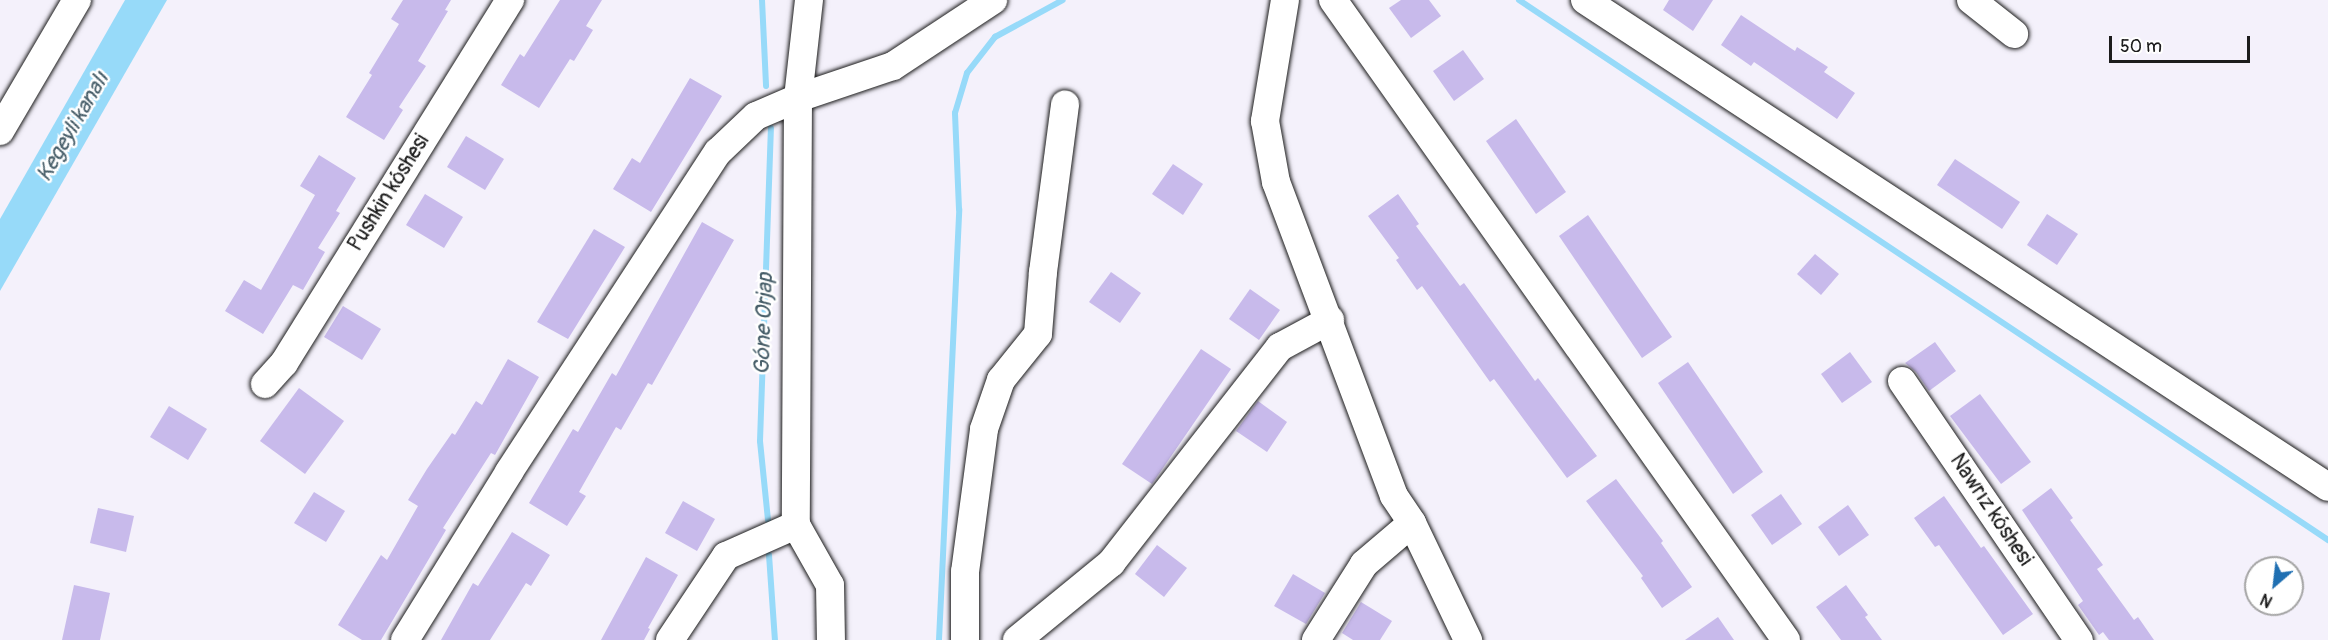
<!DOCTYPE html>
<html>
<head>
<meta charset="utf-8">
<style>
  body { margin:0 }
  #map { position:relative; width:2328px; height:640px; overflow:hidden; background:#f4f1fb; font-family:Pangolin,sans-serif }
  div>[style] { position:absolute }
  .water>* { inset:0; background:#97daf9 }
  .stream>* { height:6px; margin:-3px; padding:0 3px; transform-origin:3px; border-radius:3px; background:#97daf9 }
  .building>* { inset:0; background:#c8baeb }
  .roads { filter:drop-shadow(0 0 2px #1c1c1c) drop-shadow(0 0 2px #1c1c1c) }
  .minor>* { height:28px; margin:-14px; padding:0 14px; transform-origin:14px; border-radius:14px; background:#fff }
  span { translate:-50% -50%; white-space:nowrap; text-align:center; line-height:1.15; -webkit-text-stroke:5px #fff; paint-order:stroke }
  .street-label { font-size:21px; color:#1c1c1c }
  .water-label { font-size:22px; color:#475e69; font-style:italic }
  .north { position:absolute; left:2244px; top:556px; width:60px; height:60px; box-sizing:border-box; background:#fff; border:2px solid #a4a4a4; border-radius:50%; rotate:208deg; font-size:16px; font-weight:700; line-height:24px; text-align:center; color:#1c1c1c }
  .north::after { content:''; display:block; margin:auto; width:21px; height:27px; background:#1f6fb2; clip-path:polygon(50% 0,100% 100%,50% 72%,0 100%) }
  .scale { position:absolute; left:2109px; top:36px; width:141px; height:27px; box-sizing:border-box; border:3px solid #1c1c1c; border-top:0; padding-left:8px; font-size:18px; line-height:21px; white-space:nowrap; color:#1c1c1c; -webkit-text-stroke:4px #fff; paint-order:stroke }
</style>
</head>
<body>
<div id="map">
  <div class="water">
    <div style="clip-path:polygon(125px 0,167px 0,0 291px,0 219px)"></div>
  </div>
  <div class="stream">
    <div style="left:762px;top:0;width:86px;rotate:87.3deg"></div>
    <div style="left:1519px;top:0;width:973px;rotate:33.72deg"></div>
    <div style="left:768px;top:520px;width:79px;rotate:-95.8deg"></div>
    <div style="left:760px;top:441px;width:313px;rotate:-88deg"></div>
    <div style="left:769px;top:555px;width:85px;rotate:86deg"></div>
    <div style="left:939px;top:640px;width:431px;rotate:-87.3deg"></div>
    <div style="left:959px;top:209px;width:96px;rotate:-92.4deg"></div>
    <div style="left:955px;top:113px;width:42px;rotate:-73.3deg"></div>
    <div style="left:967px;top:73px;width:46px;rotate:-52.1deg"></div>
    <div style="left:995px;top:37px;width:77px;rotate:-28.6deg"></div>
  </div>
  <div class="building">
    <div style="clip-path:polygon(403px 0,451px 0,445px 10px,448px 11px,418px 61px,426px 66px,399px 107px,403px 110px,384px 140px,346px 117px,372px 75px,369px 73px,399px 24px,391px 19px)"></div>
    <div style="clip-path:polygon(560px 0,602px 0,586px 26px,593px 30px,574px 61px,570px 59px,539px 108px,501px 85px,520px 54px,524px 57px)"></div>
    <div style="clip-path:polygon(1401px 0,1429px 0,1441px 16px,1411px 38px,1389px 8px)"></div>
    <div style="clip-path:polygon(1669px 0,1713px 0,1693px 31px,1663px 10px)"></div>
    <div style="clip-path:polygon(1741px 15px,1795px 51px,1797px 47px,1828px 67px,1824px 72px,1855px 93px,1837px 119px,1754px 62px,1751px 66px,1721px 45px)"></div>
    <div style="clip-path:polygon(1463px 50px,1484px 79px,1454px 101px,1433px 71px)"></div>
    <div style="clip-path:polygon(690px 78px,722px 96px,651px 212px,613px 189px,632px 158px,640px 163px)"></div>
    <div style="clip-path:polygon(1516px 119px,1566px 192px,1536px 214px,1486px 141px)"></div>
    <div style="clip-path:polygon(466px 136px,504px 159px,485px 190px,447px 167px)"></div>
    <div style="clip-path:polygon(319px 155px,356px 178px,336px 211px,340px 213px,318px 248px,325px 252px,303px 290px,293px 285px,263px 334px,225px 311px,244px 280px,261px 290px,315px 195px,300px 186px)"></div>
    <div style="clip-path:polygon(1955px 159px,2020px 202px,2002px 229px,1937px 185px)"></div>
    <div style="clip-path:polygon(1173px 164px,1203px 184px,1183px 215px,1152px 194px)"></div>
    <div style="clip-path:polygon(425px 194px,463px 217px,444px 248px,406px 225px)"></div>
    <div style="clip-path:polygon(1398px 194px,1419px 224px,1416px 226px,1460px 286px,1464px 283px,1535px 381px,1538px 378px,1597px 456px,1567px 478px,1494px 379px,1490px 382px,1422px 286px,1417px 290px,1396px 260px,1399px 258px,1368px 216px)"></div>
    <div style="clip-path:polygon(2047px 214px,2078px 234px,2057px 265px,2027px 245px)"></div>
    <div style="clip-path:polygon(1588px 215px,1672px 337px,1642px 358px,1559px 236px)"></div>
    <div style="clip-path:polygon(702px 222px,734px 240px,652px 385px,648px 383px,621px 430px,616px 427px,579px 492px,586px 496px,567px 526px,529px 503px,573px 429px,578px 432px,612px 373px,616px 376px)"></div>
    <div style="clip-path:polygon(594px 229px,625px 247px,568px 339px,537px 322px)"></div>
    <div style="clip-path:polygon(1815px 254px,1839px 274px,1821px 295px,1797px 274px)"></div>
    <div style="clip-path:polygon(1111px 272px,1141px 293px,1120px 323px,1089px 302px)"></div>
    <div style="clip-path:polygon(1250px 289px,1280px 310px,1259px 340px,1229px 319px)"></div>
    <div style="clip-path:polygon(343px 306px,381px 329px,362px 360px,324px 337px)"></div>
    <div style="clip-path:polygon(1935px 342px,1956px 371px,1929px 391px,1916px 372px,1905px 363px)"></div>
    <div style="clip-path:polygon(1201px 349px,1231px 369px,1152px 484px,1122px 464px)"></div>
    <div style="clip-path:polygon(1850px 352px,1872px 382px,1842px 403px,1821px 374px)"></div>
    <div style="clip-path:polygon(508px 359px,539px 377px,495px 455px,491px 453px,443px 528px,446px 530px,381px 640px,362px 640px,338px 625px,381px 555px,387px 560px,418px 506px,408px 500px,427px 469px,452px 433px,455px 435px,476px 401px,482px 405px)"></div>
    <div style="clip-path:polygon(1688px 362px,1763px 472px,1733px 494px,1658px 383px)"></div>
    <div style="clip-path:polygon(299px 388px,344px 421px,305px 474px,260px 441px)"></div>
    <div style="clip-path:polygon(1980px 394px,2031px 462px,2001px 484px,1950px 416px)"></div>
    <div style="clip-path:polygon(1258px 401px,1287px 422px,1267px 452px,1236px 431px)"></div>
    <div style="clip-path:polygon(169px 406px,207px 429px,188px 460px,150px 437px)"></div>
    <div style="clip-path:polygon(1616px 479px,1663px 541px,1661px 543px,1692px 587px,1662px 608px,1641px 578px,1643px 576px,1586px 501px)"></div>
    <div style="clip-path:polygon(2051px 488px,2073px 518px,2070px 520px,2103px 565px,2097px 569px,2134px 620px,2138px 617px,2154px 640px,2109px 640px,2103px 632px,2099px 635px,2078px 605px,2083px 601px,2022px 510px)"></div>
    <div style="clip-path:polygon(314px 492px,345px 511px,326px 542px,294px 523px)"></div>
    <div style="clip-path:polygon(1781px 494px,1802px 524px,1772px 545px,1751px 515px)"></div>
    <div style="clip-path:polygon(1944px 496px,1981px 548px,1984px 546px,2033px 614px,2003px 635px,1939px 545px,1935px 547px,1914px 518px)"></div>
    <div style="clip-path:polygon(683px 501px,715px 519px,697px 551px,665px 533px)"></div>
    <div style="clip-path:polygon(1848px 505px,1869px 535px,1839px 556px,1818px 527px)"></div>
    <div style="clip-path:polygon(98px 508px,134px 516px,126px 552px,90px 543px)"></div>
    <div style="clip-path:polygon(512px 532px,550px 555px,531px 586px,526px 583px,490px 640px,441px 640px,473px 583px,478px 586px)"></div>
    <div style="clip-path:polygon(1157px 545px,1187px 568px,1164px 597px,1135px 574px)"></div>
    <div style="clip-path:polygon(646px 557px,678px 575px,648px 628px,650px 629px,644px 640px,601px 640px)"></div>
    <div style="clip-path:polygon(1293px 574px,1325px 593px,1306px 624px,1274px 606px)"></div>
    <div style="clip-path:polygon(74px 585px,110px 593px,100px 640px,62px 640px)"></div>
    <div style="clip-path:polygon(1846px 585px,1868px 615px,1865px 617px,1882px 640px,1841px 640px,1816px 607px)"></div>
    <div style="clip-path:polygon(1361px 602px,1392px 621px,1380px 640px,1353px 640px,1342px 633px)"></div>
    <div style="clip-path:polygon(1718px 617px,1734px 640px,1685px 640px)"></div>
  </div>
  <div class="roads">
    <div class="minor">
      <div style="left:809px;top:0;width:99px;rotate:96.4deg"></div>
      <div style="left:798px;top:98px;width:427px;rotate:90.3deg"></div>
      <div style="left:796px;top:525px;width:69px;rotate:60.5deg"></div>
      <div style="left:830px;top:585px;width:55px;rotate:89deg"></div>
      <div style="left:1285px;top:0;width:123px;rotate:99.4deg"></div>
      <div style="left:1265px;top:121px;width:62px;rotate:79.8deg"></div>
      <div style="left:1276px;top:182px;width:335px;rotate:69.4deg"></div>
      <div style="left:1394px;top:496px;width:32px;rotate:56deg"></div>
      <div style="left:1412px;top:523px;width:130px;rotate:64.4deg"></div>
      <div style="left:1333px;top:0;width:784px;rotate:54.71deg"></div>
      <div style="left:1585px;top:0;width:888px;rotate:33.24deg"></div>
      <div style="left:1971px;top:0;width:55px;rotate:38.3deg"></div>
      <div style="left:0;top:131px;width:152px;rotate:-59.6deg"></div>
      <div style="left:1902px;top:381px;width:314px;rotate:55.7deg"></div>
      <div style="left:265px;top:384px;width:28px;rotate:-48deg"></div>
      <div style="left:284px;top:363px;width:428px;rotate:-58.1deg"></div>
      <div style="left:405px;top:640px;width:198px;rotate:-58.2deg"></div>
      <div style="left:509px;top:472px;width:382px;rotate:-56.9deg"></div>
      <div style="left:718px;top:152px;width:52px;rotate:-43.5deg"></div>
      <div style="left:756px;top:116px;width:46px;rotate:-23.2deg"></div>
      <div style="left:798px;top:98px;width:100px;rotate:-18.6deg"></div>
      <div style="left:893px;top:66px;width:120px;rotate:-33.4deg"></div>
      <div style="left:670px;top:640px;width:101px;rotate:-56.3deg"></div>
      <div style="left:726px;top:556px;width:77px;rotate:-23.9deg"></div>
      <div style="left:965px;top:640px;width:68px;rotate:-90deg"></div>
      <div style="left:965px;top:572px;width:144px;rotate:-82.4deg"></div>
      <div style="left:984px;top:429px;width:52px;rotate:-70.9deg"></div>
      <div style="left:1001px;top:380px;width:59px;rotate:-51.2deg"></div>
      <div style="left:1038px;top:334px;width:62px;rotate:-85.4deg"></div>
      <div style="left:1043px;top:272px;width:169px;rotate:-82.5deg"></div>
      <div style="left:1017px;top:640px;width:122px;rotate:-39.3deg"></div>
      <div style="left:1111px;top:563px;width:274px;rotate:-52deg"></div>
      <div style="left:1280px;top:347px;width:57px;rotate:-28.4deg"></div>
      <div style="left:1316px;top:640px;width:90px;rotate:-57.7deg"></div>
      <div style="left:1364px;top:564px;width:63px;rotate:-40.5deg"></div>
    </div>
  </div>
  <div class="street-label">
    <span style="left:389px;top:193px;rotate:-58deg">Pushkin kóshesi</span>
    <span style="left:1991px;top:510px;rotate:56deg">Nawrız kóshesi</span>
  </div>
  <div class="water-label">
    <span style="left:73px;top:127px;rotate:-60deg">Kegeyli kanalı</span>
    <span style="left:764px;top:324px;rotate:-88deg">Góne Orjap</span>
  </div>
  <div class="north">N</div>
  <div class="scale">50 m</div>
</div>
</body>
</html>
